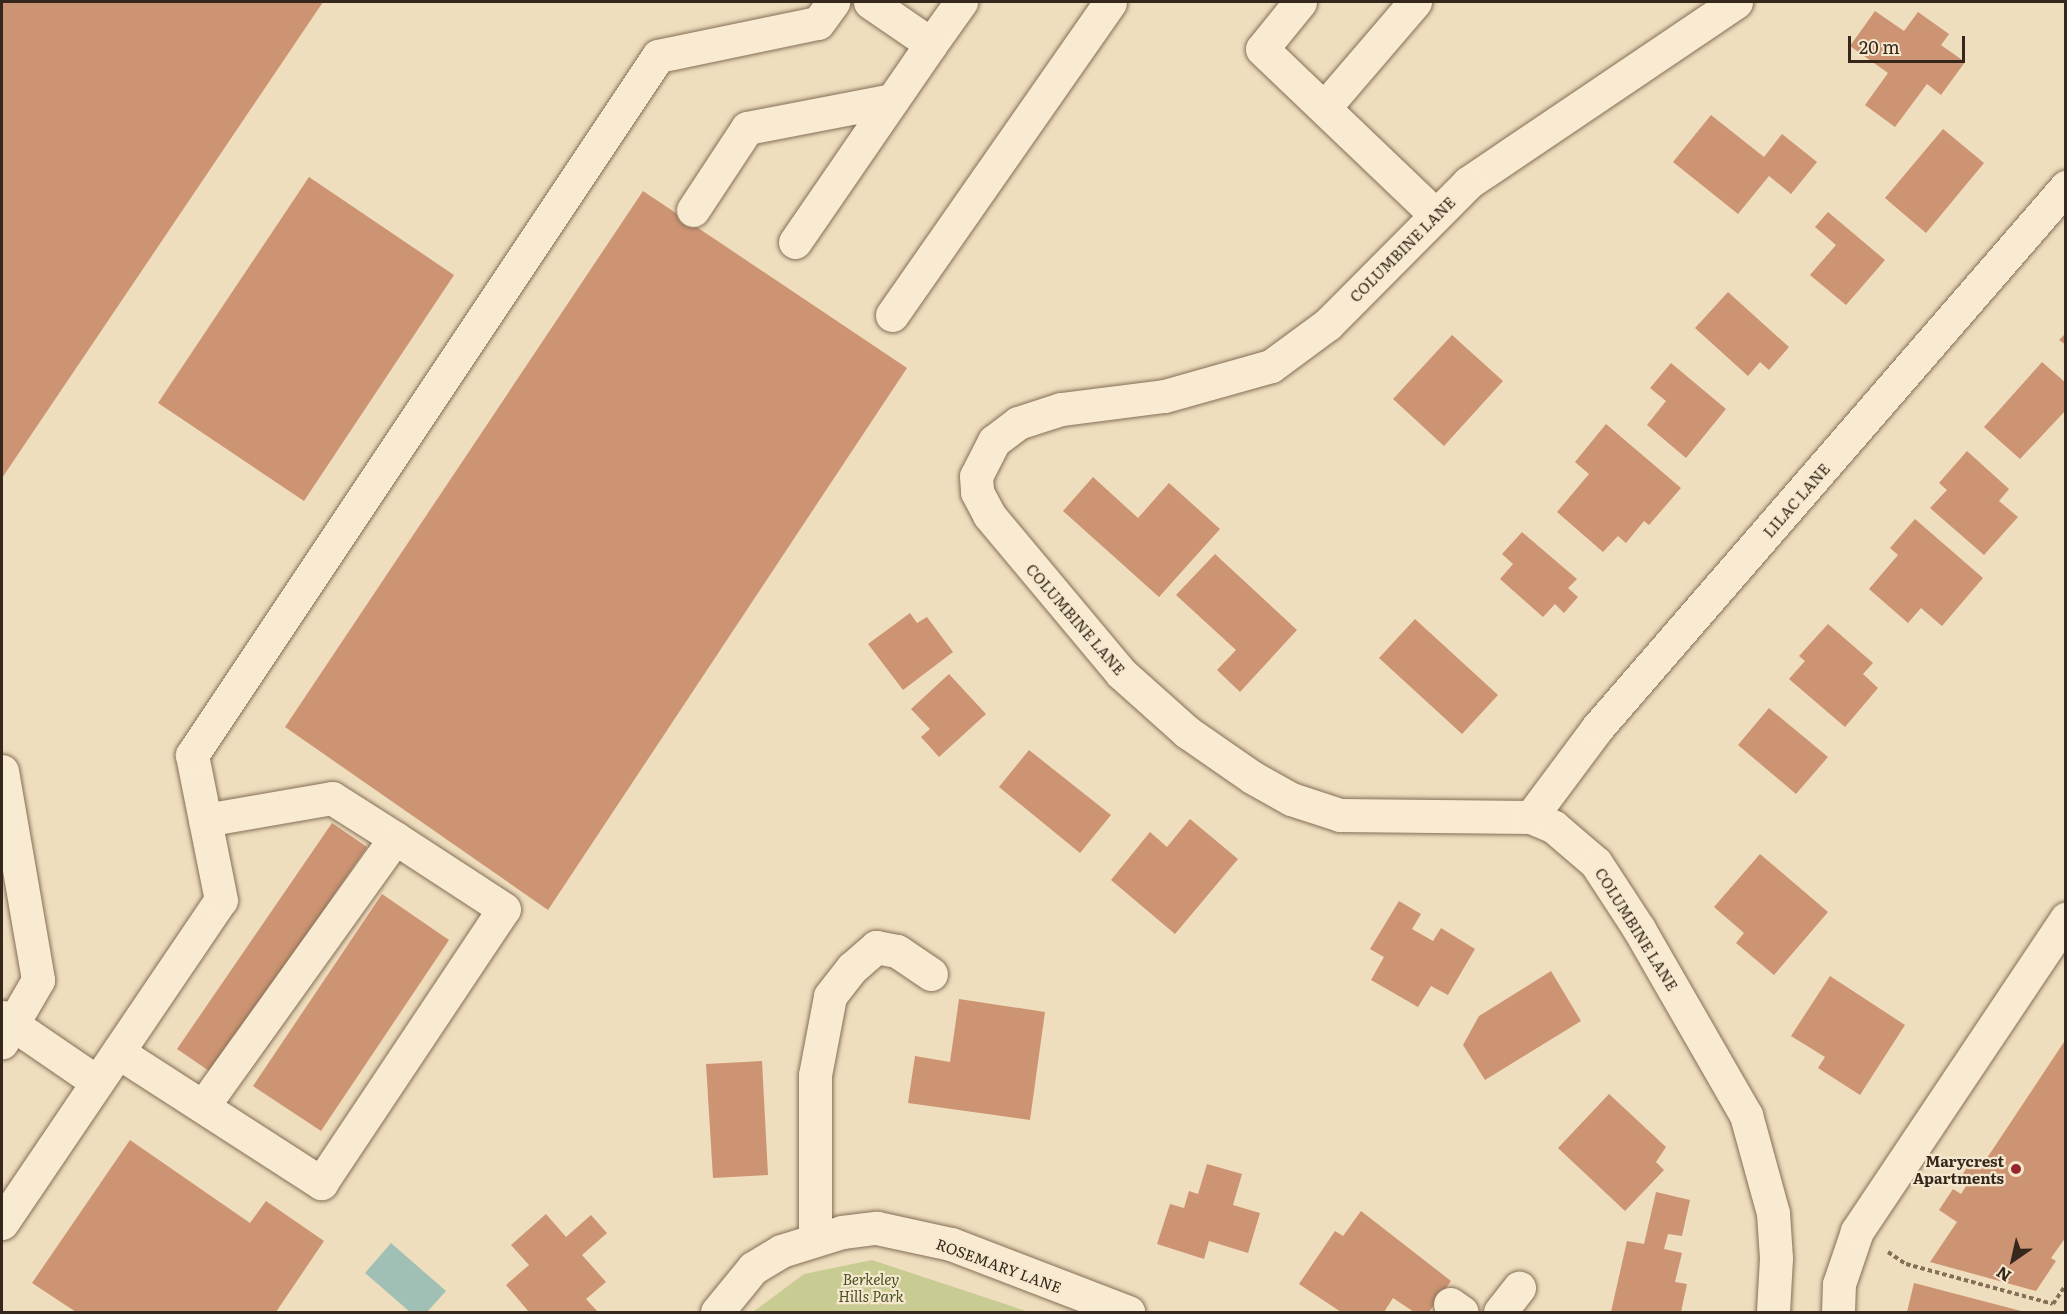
<!DOCTYPE html>
<html>
<head>
<meta charset="utf-8">
<style>
  body { margin:0 }
  #map { position:relative; width:2067px; height:1314px; overflow:hidden; background:#eedebe; font-family:Literata,serif }
  div>[style] { position:absolute }
  .green>* { inset:0; background:#c8cc92 }
  .water>* { inset:0; background:#a1c0b5 }
  .building>* { inset:0; background:#cd9473 }
  .path>* { height:4px; margin-top:-2px; transform-origin:0; background:repeating-linear-gradient(90deg,#866e57 0 4.5px,transparent 0 7.5px) }
  .roads { filter:drop-shadow(0 0 2px #866e57) drop-shadow(0 0 2px #866e57) }
  .minor>* { height:33px; margin:-16.5px; padding:0 16.5px; transform-origin:16.5px; border-radius:16.5px; background:#f9ebd1 }
  .dots>* { width:16px; height:16px; translate:-50% -50%; box-sizing:border-box; border:3px solid #f6e8ce; border-radius:50% }
  span { translate:-50% -50%; white-space:nowrap; text-align:center; line-height:1.15; -webkit-text-stroke:4.5px #f6e8ce; paint-order:stroke }
  .street-label { font-size:15px; color:#36271c }
  .poi-label { font-size:15px; color:#36271c; font-weight:700 }
  .right { translate:-100% -50%; text-align:right }
  .park-label { font-size:15px; color:#485222; font-style:italic }
  .frame { position:absolute; inset:0; border:3px solid #36271c; pointer-events:none }
  .north { position:absolute; left:1983px; top:1230px; width:60px; height:60px; -webkit-text-stroke:4px #f6e8ce; paint-order:stroke; rotate:214deg; font-size:16px; font-weight:700; line-height:24px; text-align:center; color:#36271c }
  .north::after { content:''; display:block; margin:auto; width:21px; height:27px; background:#36271c; clip-path:polygon(50% 0,100% 100%,50% 72%,0 100%) }
  .scale { position:absolute; left:1848px; top:36px; width:117px; height:27px; box-sizing:border-box; border:3px solid #36271c; border-top:0; padding-left:8px; font-size:18px; line-height:21px; white-space:nowrap; color:#36271c; -webkit-text-stroke:4px #f6e8ce; paint-order:stroke }
</style>
</head>
<body>
<div id="map">
  <div class="green">
    <div style="clip-path:polygon(872px 1260px,1029px 1312px,753px 1312px,804px 1274px)"></div>
  </div>
  <div class="water">
    <div style="clip-path:polygon(391px 1243px,446px 1291px,427px 1312px,410px 1312px,365px 1273px)"></div>
  </div>
  <div class="building">
    <div style="clip-path:polygon(2px 2px,323px 2px,2px 478px)"></div>
    <div style="clip-path:polygon(1875px 11px,1904px 31px,1918px 12px,1949px 34px,1941px 45px,1965px 62px,1941px 95px,1927px 84px,1895px 127px,1865px 105px,1888px 73px,1850px 46px)"></div>
    <div style="clip-path:polygon(1711px 115px,1764px 157px,1782px 134px,1817px 162px,1791px 194px,1769px 176px,1738px 214px,1673px 162px)"></div>
    <div style="clip-path:polygon(1943px 129px,1984px 163px,1926px 233px,1885px 198px)"></div>
    <div style="clip-path:polygon(309px 177px,454px 275px,304px 501px,158px 403px)"></div>
    <div style="clip-path:polygon(643px 191px,907px 368px,548px 910px,285px 727px)"></div>
    <div style="clip-path:polygon(1828px 212px,1885px 260px,1846px 305px,1810px 275px,1836px 245px,1815px 227px)"></div>
    <div style="clip-path:polygon(1728px 292px,1789px 347px,1769px 370px,1760px 362px,1748px 376px,1695px 328px)"></div>
    <div style="clip-path:polygon(2066px 333px,2066px 345px,2059px 340px)"></div>
    <div style="clip-path:polygon(1452px 335px,1503px 381px,1444px 446px,1393px 399px)"></div>
    <div style="clip-path:polygon(2042px 362px,2066px 383px,2066px 410px,2020px 459px,1984px 427px)"></div>
    <div style="clip-path:polygon(1671px 363px,1726px 409px,1686px 458px,1647px 425px,1666px 401px,1650px 388px)"></div>
    <div style="clip-path:polygon(1606px 424px,1681px 488px,1649px 525px,1644px 521px,1626px 543px,1618px 536px,1603px 552px,1557px 512px,1589px 474px,1575px 462px)"></div>
    <div style="clip-path:polygon(1967px 451px,2009px 489px,1999px 501px,2018px 517px,1984px 555px,1930px 508px,1947px 490px,1939px 483px)"></div>
    <div style="clip-path:polygon(1093px 477px,1138px 518px,1169px 483px,1220px 529px,1159px 597px,1063px 511px)"></div>
    <div style="clip-path:polygon(1915px 519px,1983px 578px,1942px 626px,1921px 608px,1908px 623px,1869px 589px,1898px 555px,1890px 548px)"></div>
    <div style="clip-path:polygon(1522px 532px,1577px 579px,1568px 588px,1578px 597px,1564px 613px,1555px 604px,1543px 617px,1500px 579px,1513px 564px,1502px 554px)"></div>
    <div style="clip-path:polygon(1215px 554px,1297px 630px,1240px 692px,1217px 670px,1236px 650px,1176px 595px)"></div>
    <div style="clip-path:polygon(910px 613px,917px 623px,927px 617px,953px 652px,903px 690px,868px 644px)"></div>
    <div style="clip-path:polygon(1415px 619px,1498px 695px,1462px 734px,1379px 658px)"></div>
    <div style="clip-path:polygon(1828px 624px,1873px 663px,1863px 674px,1878px 688px,1845px 727px,1789px 679px,1805px 661px,1799px 656px)"></div>
    <div style="clip-path:polygon(949px 674px,986px 714px,939px 757px,921px 737px,930px 729px,911px 709px)"></div>
    <div style="clip-path:polygon(1769px 708px,1828px 757px,1796px 794px,1738px 745px)"></div>
    <div style="clip-path:polygon(1029px 750px,1111px 815px,1080px 853px,999px 787px)"></div>
    <div style="clip-path:polygon(1190px 819px,1238px 859px,1175px 934px,1111px 880px,1150px 832px,1167px 847px)"></div>
    <div style="clip-path:polygon(332px 823px,367px 847px,212px 1073px,177px 1049px)"></div>
    <div style="clip-path:polygon(1760px 854px,1828px 912px,1774px 975px,1736px 943px,1744px 933px,1714px 907px)"></div>
    <div style="clip-path:polygon(382px 894px,449px 940px,321px 1131px,253px 1086px)"></div>
    <div style="clip-path:polygon(1399px 901px,1421px 914px,1412px 929px,1433px 941px,1441px 928px,1475px 949px,1448px 995px,1431px 986px,1418px 1007px,1371px 980px,1384px 957px,1370px 949px)"></div>
    <div style="clip-path:polygon(1551px 971px,1581px 1021px,1485px 1080px,1463px 1045px,1479px 1016px)"></div>
    <div style="clip-path:polygon(1830px 976px,1905px 1025px,1860px 1095px,1818px 1068px,1825px 1057px,1791px 1036px)"></div>
    <div style="clip-path:polygon(959px 999px,1045px 1012px,1030px 1120px,908px 1103px,915px 1056px,950px 1062px)"></div>
    <div style="clip-path:polygon(2066px 1039px,2066px 1237px,2051px 1258px,2056px 1261px,2036px 1291px,1930px 1262px,1957px 1222px,1939px 1210px,1953px 1189px,1961px 1194px,1970px 1180px,1962px 1175px,1974px 1157px,1983px 1164px)"></div>
    <div style="clip-path:polygon(762px 1061px,768px 1175px,713px 1178px,706px 1064px)"></div>
    <div style="clip-path:polygon(1609px 1094px,1666px 1147px,1656px 1162px,1664px 1170px,1625px 1211px,1558px 1148px)"></div>
    <div style="clip-path:polygon(130px 1140px,250px 1223px,266px 1201px,324px 1241px,276px 1312px,76px 1312px,32px 1283px)"></div>
    <div style="clip-path:polygon(1207px 1164px,1242px 1174px,1233px 1205px,1260px 1213px,1248px 1253px,1209px 1241px,1204px 1259px,1157px 1244px,1170px 1204px,1184px 1208px,1189px 1191px,1198px 1194px)"></div>
    <div style="clip-path:polygon(1656px 1192px,1690px 1200px,1682px 1236px,1668px 1234px,1664px 1249px,1682px 1253px,1675px 1282px,1687px 1284px,1681px 1312px,1611px 1312px,1627px 1241px,1644px 1244px)"></div>
    <div style="clip-path:polygon(1361px 1211px,1451px 1281px,1429px 1312px,1414px 1312px,1393px 1298px,1384px 1312px,1341px 1312px,1299px 1284px,1335px 1231px,1343px 1236px)"></div>
    <div style="clip-path:polygon(546px 1214px,566px 1237px,591px 1215px,607px 1233px,582px 1255px,606px 1282px,586px 1299px,598px 1312px,529px 1312px,506px 1285px,529px 1265px,511px 1245px)"></div>
    <div style="clip-path:polygon(1914px 1283px,2025px 1312px,1907px 1312px)"></div>
  </div>
  <div class="path">
    <div style="left:1888px;top:1252px;width:22px;rotate:34deg"></div>
    <div style="left:1906px;top:1264px;width:152px;rotate:15.2deg"></div>
    <div style="left:2053px;top:1304px;width:23px;rotate:-56deg"></div>
  </div>
  <div class="roads">
    <div class="minor">
      <div style="left:1300px;top:2px;width:60px;rotate:129deg"></div>
      <div style="left:1262px;top:49px;width:240px;rotate:43.7deg"></div>
      <div style="left:1736px;top:2px;width:323px;rotate:146deg"></div>
      <div style="left:1468px;top:183px;width:199px;rotate:134.8deg"></div>
      <div style="left:1328px;top:324px;width:71px;rotate:143.6deg"></div>
      <div style="left:1271px;top:366px;width:111px;rotate:164.3deg"></div>
      <div style="left:1164px;top:396px;width:104px;rotate:172.8deg"></div>
      <div style="left:1061px;top:409px;width:45px;rotate:162deg"></div>
      <div style="left:1018px;top:423px;width:30px;rotate:143deg"></div>
      <div style="left:994px;top:441px;width:39px;rotate:117deg"></div>
      <div style="left:976px;top:476px;width:16px;rotate:86deg"></div>
      <div style="left:977px;top:492px;width:26px;rotate:62deg"></div>
      <div style="left:989px;top:515px;width:206px;rotate:50.1deg"></div>
      <div style="left:1121px;top:673px;width:89px;rotate:41.8deg"></div>
      <div style="left:1187px;top:732px;width:79px;rotate:34.7deg"></div>
      <div style="left:1252px;top:777px;width:45px;rotate:29.4deg"></div>
      <div style="left:1291px;top:799px;width:52px;rotate:18.1deg"></div>
      <div style="left:1340px;top:815px;width:191px;rotate:0.6deg"></div>
      <div style="left:1531px;top:817px;width:25px;rotate:23deg"></div>
      <div style="left:1554px;top:827px;width:55px;rotate:40.6deg"></div>
      <div style="left:1596px;top:863px;width:79px;rotate:56.9deg"></div>
      <div style="left:1639px;top:929px;width:215px;rotate:60.1deg"></div>
      <div style="left:1746px;top:1115px;width:102px;rotate:74.6deg"></div>
      <div style="left:1773px;top:1213px;width:45px;rotate:86.2deg"></div>
      <div style="left:1776px;top:1258px;width:54px;rotate:93.2deg"></div>
      <div style="left:931px;top:44px;width:52px;rotate:-54.5deg"></div>
      <div style="left:1324px;top:108px;width:140px;rotate:-49.4deg"></div>
      <div style="left:693px;top:210px;width:98px;rotate:-56.6deg"></div>
      <div style="left:747px;top:128px;width:148px;rotate:-10.9deg"></div>
      <div style="left:795px;top:242px;width:240px;rotate:-55.5deg"></div>
      <div style="left:931px;top:44px;width:74px;rotate:-145.5deg"></div>
      <div style="left:892px;top:315px;width:381px;rotate:-55.1deg"></div>
      <div style="left:2px;top:771px;width:212px;rotate:80.2deg"></div>
      <div style="left:38px;top:980px;width:72px;rotate:120.1deg"></div>
      <div style="left:1531px;top:817px;width:112px;rotate:-53.3deg"></div>
      <div style="left:1598px;top:727px;width:715px;rotate:-49.09deg"></div>
      <div style="left:205px;top:820px;width:129px;rotate:-9.8deg"></div>
      <div style="left:332px;top:798px;width:75px;rotate:32.4deg"></div>
      <div style="left:2px;top:1017px;width:115px;rotate:34.4deg"></div>
      <div style="left:118px;top:1052px;width:242px;rotate:32.8deg"></div>
      <div style="left:321px;top:1183px;width:329px;rotate:-56.3deg"></div>
      <div style="left:504px;top:909px;width:130px;rotate:-146.9deg"></div>
      <div style="left:395px;top:838px;width:330px;rotate:125.6deg"></div>
      <div style="left:2px;top:1223px;width:390px;rotate:-55.9deg"></div>
      <div style="left:221px;top:900px;width:148px;rotate:-101.3deg"></div>
      <div style="left:192px;top:755px;width:840px;rotate:-56.31deg"></div>
      <div style="left:658px;top:56px;width:163px;rotate:-11.7deg"></div>
      <div style="left:818px;top:23px;width:26px;rotate:-54deg"></div>
      <div style="left:815px;top:1240px;width:165px;rotate:-90deg"></div>
      <div style="left:815px;top:1075px;width:80px;rotate:-79.2deg"></div>
      <div style="left:830px;top:996px;width:36px;rotate:-52deg"></div>
      <div style="left:852px;top:968px;width:32px;rotate:-41deg"></div>
      <div style="left:876px;top:947px;width:21px;rotate:11deg"></div>
      <div style="left:897px;top:951px;width:41px;rotate:34.1deg"></div>
      <div style="left:1450px;top:1304px;width:14px;rotate:34deg"></div>
      <div style="left:717px;top:1312px;width:57px;rotate:-50.7deg"></div>
      <div style="left:753px;top:1268px;width:33px;rotate:-31deg"></div>
      <div style="left:781px;top:1251px;width:64px;rotate:-17.3deg"></div>
      <div style="left:842px;top:1232px;width:35px;rotate:-7deg"></div>
      <div style="left:877px;top:1228px;width:76px;rotate:12.2deg"></div>
      <div style="left:951px;top:1244px;width:190px;rotate:21deg"></div>
      <div style="left:1500px;top:1312px;width:31px;rotate:-52deg"></div>
      <div style="left:1838px;top:1312px;width:28px;rotate:-88deg"></div>
      <div style="left:1839px;top:1284px;width:56px;rotate:-71.2deg"></div>
      <div style="left:1857px;top:1231px;width:376px;rotate:-56.2deg"></div>
    </div>
  </div>
  <div class="dots">
    <div style="left:2016px;top:1169px;background:#96262c"></div>
  </div>
  <div class="street-label">
    <span style="left:1402px;top:249px;rotate:-45deg">COLUMBINE LANE</span>
    <span style="left:1796px;top:500px;rotate:-49deg">LILAC LANE</span>
    <span style="left:1076px;top:619px;rotate:49deg">COLUMBINE LANE</span>
    <span style="left:1637px;top:929px;rotate:58deg">COLUMBINE LANE</span>
    <span style="left:999px;top:1265px;rotate:20deg">ROSEMARY LANE</span>
  </div>
  <div class="poi-label">
    <span class="right" style="left:2004px;top:1169px">Marycrest<br>Apartments</span>
  </div>
  <div class="park-label">
    <span style="left:871px;top:1287px">Berkeley<br>Hills Park</span>
  </div>
  <div class="frame"></div>
  <div class="north">N</div>
  <div class="scale">20 m</div>
</div>
</body>
</html>
